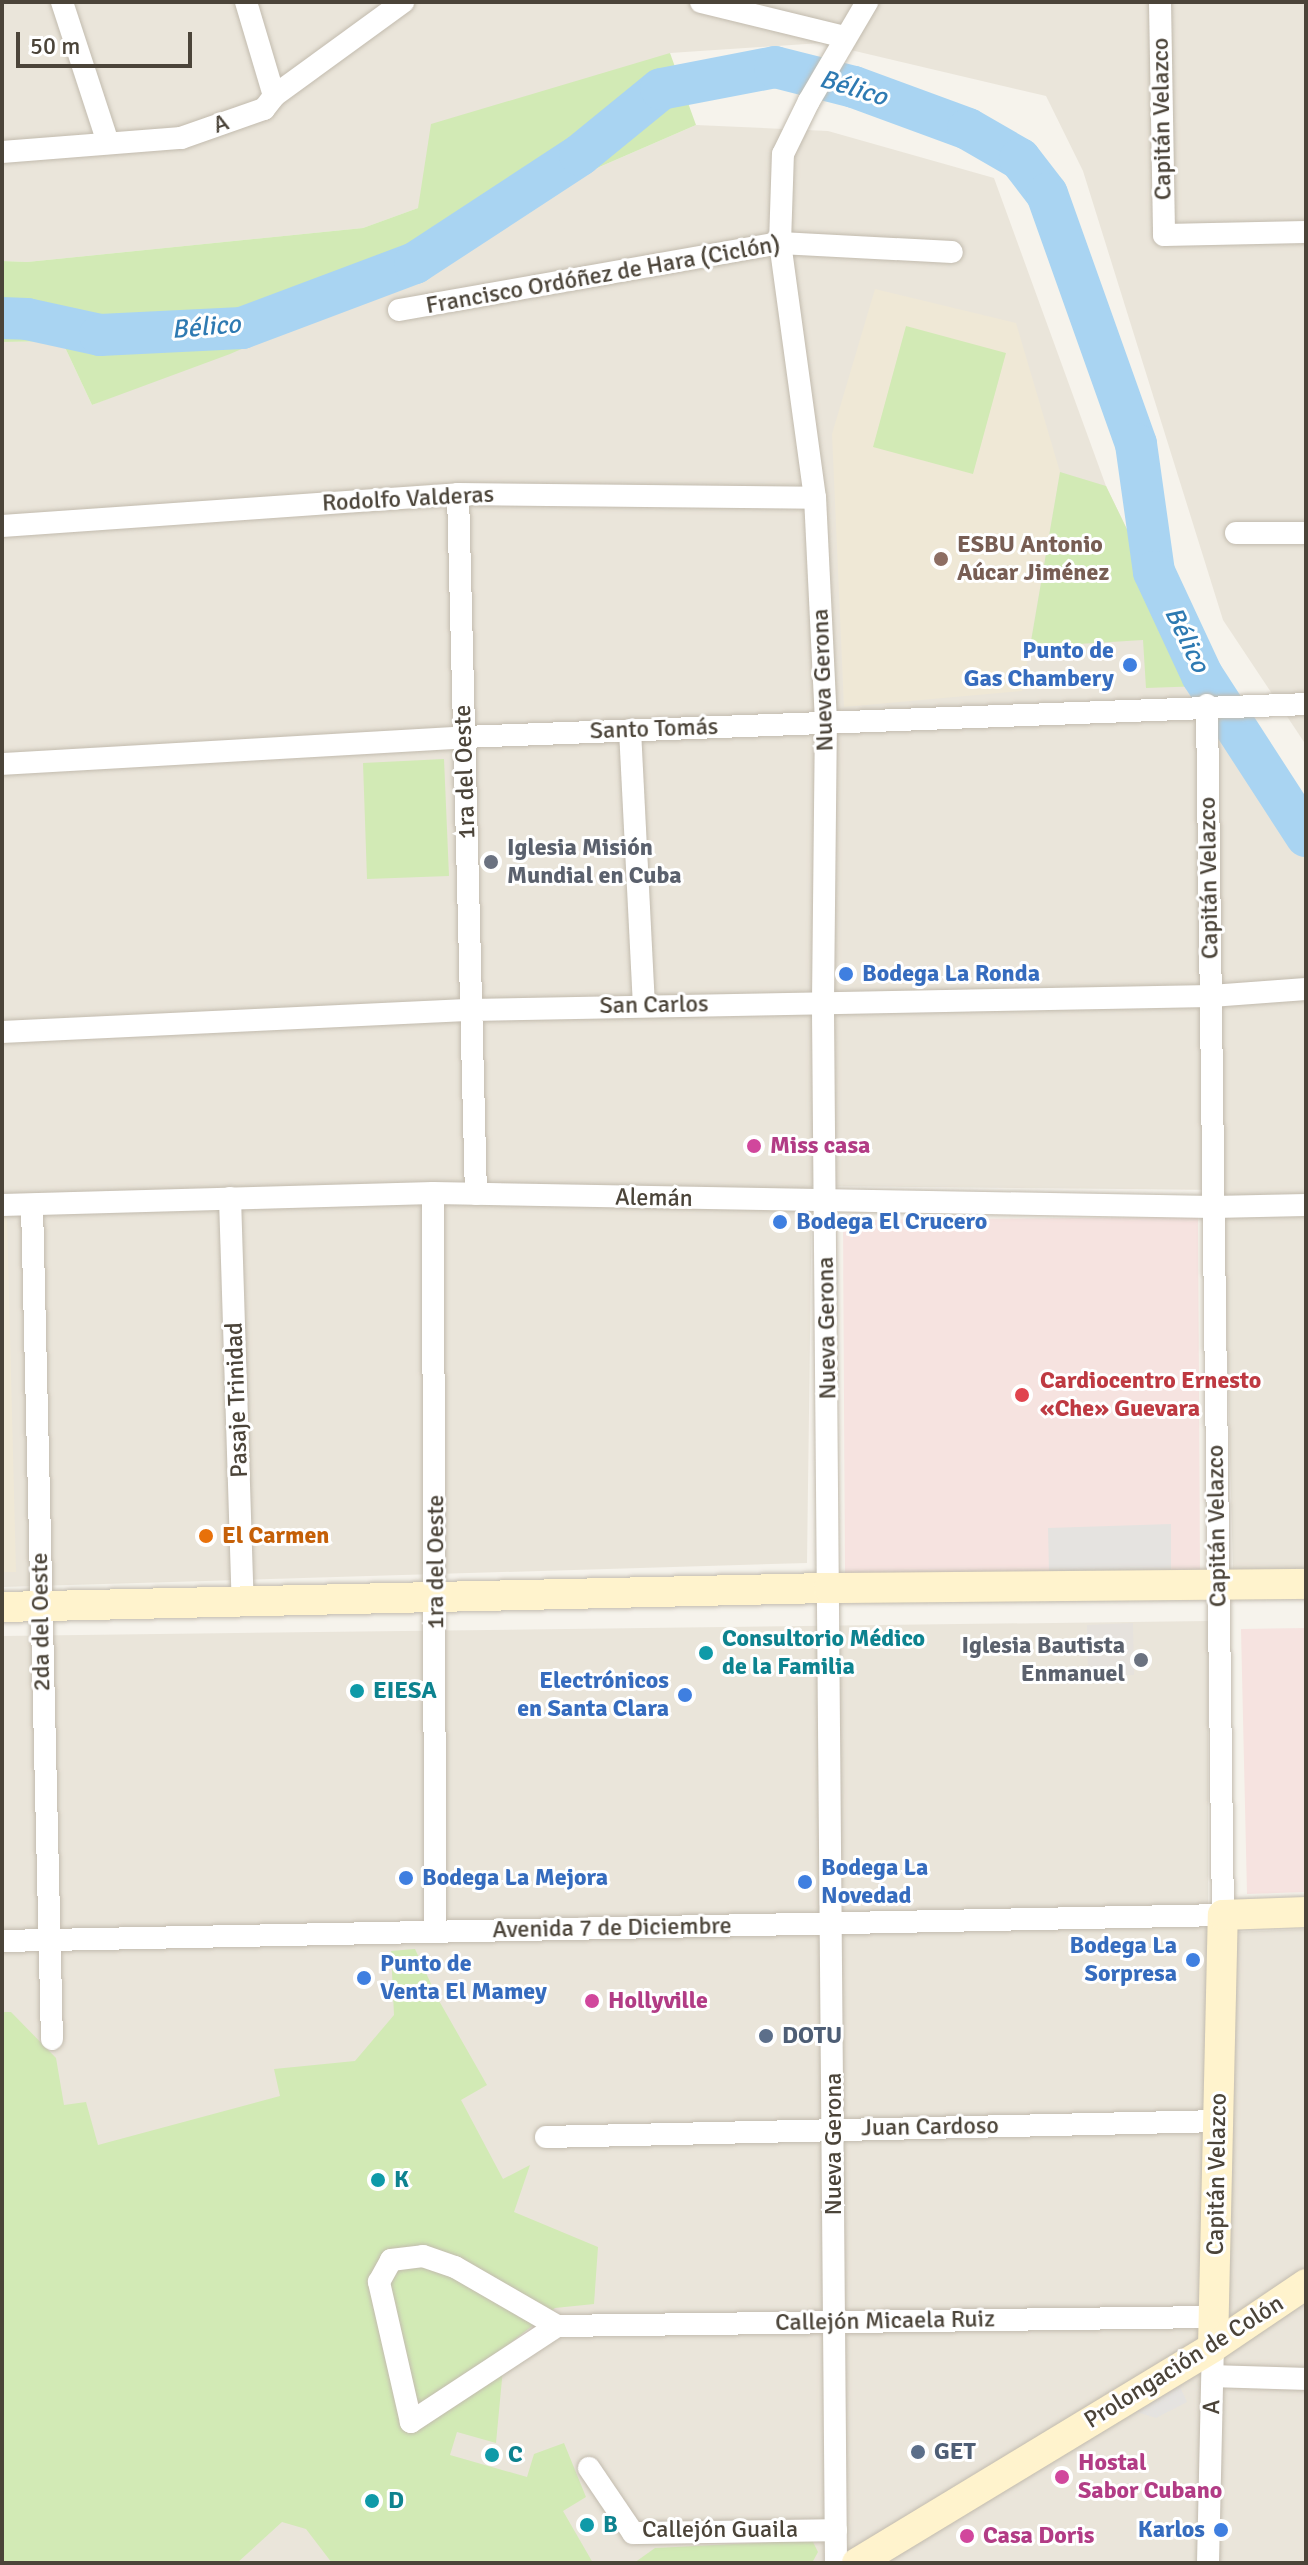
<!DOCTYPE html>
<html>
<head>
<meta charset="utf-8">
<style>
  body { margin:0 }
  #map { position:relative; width:1308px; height:2565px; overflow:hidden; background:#f6f3ec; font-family:Signika,sans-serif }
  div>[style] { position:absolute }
  .residential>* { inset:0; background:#eae5da }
  .industrial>* { inset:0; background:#e6e2dd }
  .education>* { inset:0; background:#efe8d6 }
  .medical>* { inset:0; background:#f6e3e0 }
  .green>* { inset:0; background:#d2eab5 }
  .parking>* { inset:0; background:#e5e3e0 }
  .river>* { height:42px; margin:-21px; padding:0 21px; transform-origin:21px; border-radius:21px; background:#a9d4f2 }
  .roads { filter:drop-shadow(0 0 2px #c2bbae) drop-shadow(0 0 2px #c2bbae) }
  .street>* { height:22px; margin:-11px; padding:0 11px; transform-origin:11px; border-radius:11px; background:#fff }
  .secondary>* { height:30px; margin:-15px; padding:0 15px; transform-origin:15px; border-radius:15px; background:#fff3cd }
  .dots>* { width:22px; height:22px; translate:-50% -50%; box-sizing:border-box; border:4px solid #fff; border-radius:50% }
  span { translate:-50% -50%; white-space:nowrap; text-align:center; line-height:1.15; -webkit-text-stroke:6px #fff; paint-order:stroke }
  .street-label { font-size:24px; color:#4b4439 }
  .education-label { font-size:24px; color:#785e54; font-weight:700 }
  .left { translate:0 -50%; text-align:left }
  .shop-label { font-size:24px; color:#366cbe; font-weight:700 }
  .right { translate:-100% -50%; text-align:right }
  .worship-label { font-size:24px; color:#5b616d; font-weight:700 }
  .hotel-label { font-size:24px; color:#b23c85; font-weight:700 }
  .health-label { font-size:24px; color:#be3a42; font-weight:700 }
  .food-label { font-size:24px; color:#c56008; font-weight:700 }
  .culture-label { font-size:24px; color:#0d838f; font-weight:700 }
  .service-label { font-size:24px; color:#4e5e75; font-weight:700 }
  .water-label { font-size:26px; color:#2e7ab2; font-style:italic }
  .frame { position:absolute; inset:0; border:4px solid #4b4439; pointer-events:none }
  .scale { position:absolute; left:16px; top:32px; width:176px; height:36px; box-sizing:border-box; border:4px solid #4b4439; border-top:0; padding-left:10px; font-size:24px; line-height:28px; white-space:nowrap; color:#4b4439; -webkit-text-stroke:6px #fff; paint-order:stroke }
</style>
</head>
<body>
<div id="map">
  <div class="residential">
    <div style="clip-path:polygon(2px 2px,1306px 2px,1306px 745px,1223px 620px,1083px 171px,1046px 96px,821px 43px,670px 53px,418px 208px,363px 228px,27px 262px,2px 261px)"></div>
    <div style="clip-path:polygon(696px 125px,828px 131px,994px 178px,1106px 486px,1203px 686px,1306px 848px,1306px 1569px,1233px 1570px,1223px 1190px,812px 1186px,807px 1563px,2px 1587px,2px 342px,62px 341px,92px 405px,428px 268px,551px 188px)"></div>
    <div style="clip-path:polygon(1208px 1621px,1208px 1933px,1306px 1929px,1306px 2563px,2px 2563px,2px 1636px)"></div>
  </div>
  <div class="industrial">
    <div style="clip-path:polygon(1133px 1623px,1134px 1675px,1088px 1676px,1087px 1625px)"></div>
  </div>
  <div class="education">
    <div style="clip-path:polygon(875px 289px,1016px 323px,1060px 472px,1022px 691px,844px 707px,832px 434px)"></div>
    <div style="clip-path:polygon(2px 1216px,7px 1216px,16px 1572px,2px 1572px)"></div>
  </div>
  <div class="medical">
    <div style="clip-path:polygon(1198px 1217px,1200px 1570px,845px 1574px,843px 1220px)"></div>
    <div style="clip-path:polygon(1306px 1628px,1306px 1892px,1247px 1894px,1241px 1629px)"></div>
  </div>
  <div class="green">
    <div style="clip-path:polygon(670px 53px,696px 125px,551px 188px,429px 268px,230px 354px,92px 405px,62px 341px,2px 342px,2px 261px,27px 262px,363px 228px,418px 208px,431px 124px)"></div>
    <div style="clip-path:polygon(906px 326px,1006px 353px,973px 474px,873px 447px)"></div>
    <div style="clip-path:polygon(1060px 472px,1106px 486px,1203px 686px,1146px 688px,1143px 640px,1030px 647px)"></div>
    <div style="clip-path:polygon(444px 759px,449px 876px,367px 879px,363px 763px)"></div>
    <div style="clip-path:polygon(415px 1949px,438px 1999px,487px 2085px,461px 2100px,503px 2179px,530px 2165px,514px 2212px,598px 2247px,594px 2304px,555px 2308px,505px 2347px,496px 2443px,457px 2432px,450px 2455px,527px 2477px,534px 2454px,564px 2443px,586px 2497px,563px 2511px,593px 2563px,332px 2563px,306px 2529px,282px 2522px,237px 2563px,2px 2563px,2px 2012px,11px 2012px,56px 2058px,64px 2105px,86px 2102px,98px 2145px,280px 2096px,274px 2069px,355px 2061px,394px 2015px,391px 1951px)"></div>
    <div style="clip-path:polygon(812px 2540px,818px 2552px,812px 2563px,634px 2563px,655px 2548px)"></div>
  </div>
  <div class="parking">
    <div style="clip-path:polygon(1171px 1524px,1171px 1570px,1049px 1572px,1048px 1528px)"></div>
    <div style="clip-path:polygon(1173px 2372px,1187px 2402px,1156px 2418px,1117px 2406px)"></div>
  </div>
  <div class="river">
    <div style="left:2px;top:318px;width:25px;rotate:2deg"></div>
    <div style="left:27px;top:319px;width:75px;rotate:12.4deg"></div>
    <div style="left:100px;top:335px;width:142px;rotate:-2.8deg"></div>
    <div style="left:242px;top:328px;width:185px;rotate:-20.6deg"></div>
    <div style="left:415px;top:263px;width:197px;rotate:-33.2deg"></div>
    <div style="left:580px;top:155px;width:104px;rotate:-39.2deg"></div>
    <div style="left:661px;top:89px;width:116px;rotate:-10.9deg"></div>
    <div style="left:775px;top:67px;width:81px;rotate:14.2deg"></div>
    <div style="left:854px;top:87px;width:121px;rotate:20.2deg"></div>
    <div style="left:968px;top:129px;width:60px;rotate:30deg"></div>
    <div style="left:1020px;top:159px;width:44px;rotate:52.4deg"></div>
    <div style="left:1047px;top:194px;width:265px;rotate:70.4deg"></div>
    <div style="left:1136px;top:444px;width:129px;rotate:82deg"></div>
    <div style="left:1154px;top:572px;width:114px;rotate:65deg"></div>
    <div style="left:1202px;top:675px;width:192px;rotate:57.1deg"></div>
  </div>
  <div class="roads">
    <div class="street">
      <div style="left:62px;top:2px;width:148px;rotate:71.9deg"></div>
      <div style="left:246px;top:2px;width:98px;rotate:73.4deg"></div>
      <div style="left:701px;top:2px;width:148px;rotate:13.7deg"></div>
      <div style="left:1160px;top:2px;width:233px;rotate:89deg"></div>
      <div style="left:1164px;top:235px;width:142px;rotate:-1.2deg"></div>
      <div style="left:2px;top:152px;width:180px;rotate:-4.5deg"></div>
      <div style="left:181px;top:138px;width:88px;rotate:-19.3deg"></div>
      <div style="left:264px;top:109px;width:16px;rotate:-52deg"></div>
      <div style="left:274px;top:96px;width:160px;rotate:-36.1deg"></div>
      <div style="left:399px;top:310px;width:387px;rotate:-10deg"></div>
      <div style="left:780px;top:243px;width:172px;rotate:3deg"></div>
      <div style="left:458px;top:494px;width:700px;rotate:88.53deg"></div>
      <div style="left:2px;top:526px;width:457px;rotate:-4deg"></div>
      <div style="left:458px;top:494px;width:357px;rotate:0.6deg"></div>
      <div style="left:1236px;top:533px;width:70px"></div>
      <div style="left:630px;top:730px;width:274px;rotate:87.1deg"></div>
      <div style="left:2px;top:764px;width:463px;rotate:-3.3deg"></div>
      <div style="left:464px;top:737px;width:843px;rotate:-2.24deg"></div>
      <div style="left:2px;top:1032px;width:470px;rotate:-2.7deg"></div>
      <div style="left:471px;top:1010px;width:740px;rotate:-1.08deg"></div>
      <div style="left:1211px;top:996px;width:95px;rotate:-4.2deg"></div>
      <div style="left:433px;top:1193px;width:739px;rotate:89.84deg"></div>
      <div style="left:230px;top:1198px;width:404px;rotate:88.2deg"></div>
      <div style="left:2px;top:1205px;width:431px;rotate:-1.6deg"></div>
      <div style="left:433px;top:1193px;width:780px;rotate:1.03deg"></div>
      <div style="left:1213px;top:1207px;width:93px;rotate:-1.2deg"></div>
      <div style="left:32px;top:1205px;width:834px;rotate:88.63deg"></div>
      <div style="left:2px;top:1941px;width:1221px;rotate:-1.22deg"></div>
      <div style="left:1223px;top:1915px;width:1210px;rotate:-90.76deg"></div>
      <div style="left:546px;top:2137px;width:672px;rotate:-1.36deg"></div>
      <div style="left:557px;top:2326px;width:175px;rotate:146.7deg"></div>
      <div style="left:411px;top:2422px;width:144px;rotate:-102.9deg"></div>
      <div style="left:379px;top:2282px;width:25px;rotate:-61deg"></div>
      <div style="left:391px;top:2260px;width:32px;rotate:-7deg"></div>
      <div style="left:423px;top:2256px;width:34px;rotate:19deg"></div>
      <div style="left:455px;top:2267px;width:118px;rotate:30deg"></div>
      <div style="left:557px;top:2326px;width:656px;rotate:-0.79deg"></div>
      <div style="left:1213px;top:2376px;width:93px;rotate:1.8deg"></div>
      <div style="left:589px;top:2468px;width:78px;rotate:55.9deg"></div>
      <div style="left:633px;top:2533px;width:203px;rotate:-0.8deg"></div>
      <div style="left:836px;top:2563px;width:1562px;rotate:-90.48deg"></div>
      <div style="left:823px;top:1001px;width:279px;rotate:-89.4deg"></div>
      <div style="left:826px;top:722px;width:224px;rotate:-92.8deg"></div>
      <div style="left:815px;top:498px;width:257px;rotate:-97.8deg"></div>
      <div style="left:780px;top:243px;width:89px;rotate:-88.1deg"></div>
      <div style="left:783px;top:154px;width:59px;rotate:-63.9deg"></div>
      <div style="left:809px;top:101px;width:115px;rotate:-59.6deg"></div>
      <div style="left:1208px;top:2563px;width:216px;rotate:-88.7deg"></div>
    </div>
    <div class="secondary">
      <div style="left:2px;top:1607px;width:827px;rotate:-1.32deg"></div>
      <div style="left:829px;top:1588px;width:477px;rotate:-0.5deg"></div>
      <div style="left:1213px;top:2347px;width:432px;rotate:-88.7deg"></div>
      <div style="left:1223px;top:1915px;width:83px;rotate:-2.1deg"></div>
      <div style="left:857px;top:2563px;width:416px;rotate:-31.2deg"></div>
      <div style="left:1213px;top:2347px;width:112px;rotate:-34.1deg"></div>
    </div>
  </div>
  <div class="dots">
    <div style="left:941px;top:559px;background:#8d6e63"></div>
    <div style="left:1130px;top:665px;background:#3f7fe0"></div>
    <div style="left:491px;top:862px;background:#6b7280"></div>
    <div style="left:846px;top:974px;background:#3f7fe0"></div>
    <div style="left:754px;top:1146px;background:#d1479c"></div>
    <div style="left:780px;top:1222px;background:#3f7fe0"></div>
    <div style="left:1022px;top:1395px;background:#e0444e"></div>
    <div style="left:206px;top:1536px;background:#e8710a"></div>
    <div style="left:706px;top:1653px;background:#0f9aa8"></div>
    <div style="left:1141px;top:1660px;background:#6b7280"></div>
    <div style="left:357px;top:1691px;background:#0f9aa8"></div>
    <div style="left:685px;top:1695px;background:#3f7fe0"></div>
    <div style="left:406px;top:1878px;background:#3f7fe0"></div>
    <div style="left:805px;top:1882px;background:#3f7fe0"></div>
    <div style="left:1193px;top:1960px;background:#3f7fe0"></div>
    <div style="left:364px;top:1978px;background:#3f7fe0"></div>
    <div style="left:592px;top:2001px;background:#d1479c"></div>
    <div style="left:766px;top:2036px;background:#5c6f8a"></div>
    <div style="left:378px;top:2180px;background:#0f9aa8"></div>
    <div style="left:918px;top:2452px;background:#5c6f8a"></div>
    <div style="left:492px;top:2455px;background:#0f9aa8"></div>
    <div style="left:1062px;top:2477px;background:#d1479c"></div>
    <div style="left:372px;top:2501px;background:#0f9aa8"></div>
    <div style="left:587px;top:2525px;background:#0f9aa8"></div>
    <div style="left:1221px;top:2530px;background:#3f7fe0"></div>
    <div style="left:967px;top:2536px;background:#d1479c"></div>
  </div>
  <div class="street-label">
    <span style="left:1162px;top:119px;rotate:-91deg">Capitán Velazco</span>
    <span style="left:221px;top:124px;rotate:-19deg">A</span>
    <span style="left:603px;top:275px;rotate:-10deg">Francisco Ordóñez de Hara (Ciclón)</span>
    <span style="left:408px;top:499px;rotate:-3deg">Rodolfo Valderas</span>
    <span style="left:823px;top:680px;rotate:-92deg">Nueva Gerona</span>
    <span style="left:654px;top:729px;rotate:-2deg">Santo Tomás</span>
    <span style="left:465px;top:772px;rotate:-92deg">1ra del Oeste</span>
    <span style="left:1209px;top:878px;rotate:-91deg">Capitán Velazco</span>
    <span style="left:654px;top:1005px;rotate:-1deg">San Carlos</span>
    <span style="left:654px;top:1198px;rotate:1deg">Alemán</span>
    <span style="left:827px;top:1328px;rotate:-91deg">Nueva Gerona</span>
    <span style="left:237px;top:1400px;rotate:-92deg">Pasaje Trinidad</span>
    <span style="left:1217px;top:1526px;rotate:-91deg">Capitán Velazco</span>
    <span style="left:436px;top:1562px;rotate:-90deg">1ra del Oeste</span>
    <span style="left:41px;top:1622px;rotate:-91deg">2da del Oeste</span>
    <span style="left:612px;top:1928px;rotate:-1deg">Avenida 7 de Diciembre</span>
    <span style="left:930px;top:2127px;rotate:-1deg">Juan Cardoso</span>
    <span style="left:834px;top:2144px;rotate:-90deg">Nueva Gerona</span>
    <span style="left:1217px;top:2174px;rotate:-89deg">Capitán Velazco</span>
    <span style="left:885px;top:2321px;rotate:-1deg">Callejón Micaela Ruiz</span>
    <span style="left:1184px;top:2362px;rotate:-32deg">Prolongación de Colón</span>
    <span style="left:1212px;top:2407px;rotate:-89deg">A</span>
    <span style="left:720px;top:2530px">Callejón Guaila</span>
  </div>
  <div class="education-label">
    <span class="left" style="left:957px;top:559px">ESBU Antonio<br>Aúcar Jiménez</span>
  </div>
  <div class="shop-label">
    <span class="right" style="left:1114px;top:665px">Punto de<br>Gas Chambery</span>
    <span class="left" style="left:862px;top:974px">Bodega La Ronda</span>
    <span class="left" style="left:796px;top:1222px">Bodega El Crucero</span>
    <span class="right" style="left:669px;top:1695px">Electrónicos<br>en Santa Clara</span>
    <span class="left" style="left:821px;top:1882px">Bodega La<br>Novedad</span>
    <span class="left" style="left:422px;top:1878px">Bodega La Mejora</span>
    <span class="right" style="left:1177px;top:1960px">Bodega La<br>Sorpresa</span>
    <span class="left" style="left:380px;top:1978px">Punto de<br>Venta El Mamey</span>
    <span class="right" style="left:1205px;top:2530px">Karlos</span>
  </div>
  <div class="worship-label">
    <span class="left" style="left:507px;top:862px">Iglesia Misión<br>Mundial en Cuba</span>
    <span class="right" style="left:1125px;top:1660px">Iglesia Bautista<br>Enmanuel</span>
  </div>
  <div class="hotel-label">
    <span class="left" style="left:770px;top:1146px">Miss casa</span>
    <span class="left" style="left:608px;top:2001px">Hollyville</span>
    <span class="left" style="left:1078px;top:2477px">Hostal<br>Sabor Cubano</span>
    <span class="left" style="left:983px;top:2536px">Casa Doris</span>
  </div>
  <div class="health-label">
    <span class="left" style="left:1040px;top:1395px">Cardiocentro Ernesto<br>«Che» Guevara</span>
  </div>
  <div class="food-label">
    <span class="left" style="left:222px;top:1536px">El Carmen</span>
  </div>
  <div class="culture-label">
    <span class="left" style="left:722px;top:1653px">Consultorio Médico<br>de la Familia</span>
    <span class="left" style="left:373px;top:1691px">EIESA</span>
    <span class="left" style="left:394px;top:2180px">K</span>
    <span class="left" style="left:508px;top:2455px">C</span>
    <span class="left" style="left:388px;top:2501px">D</span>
    <span class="left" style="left:603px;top:2525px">B</span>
  </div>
  <div class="service-label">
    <span class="left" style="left:782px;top:2036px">DOTU</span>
    <span class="left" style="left:934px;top:2452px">GET</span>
  </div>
  <div class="water-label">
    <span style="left:853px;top:89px;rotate:17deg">Bélico</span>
    <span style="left:206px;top:328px;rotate:-5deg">Bélico</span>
    <span style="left:1186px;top:640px;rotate:64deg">Bélico</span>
  </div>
  <div class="frame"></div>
  <div class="scale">50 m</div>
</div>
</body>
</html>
